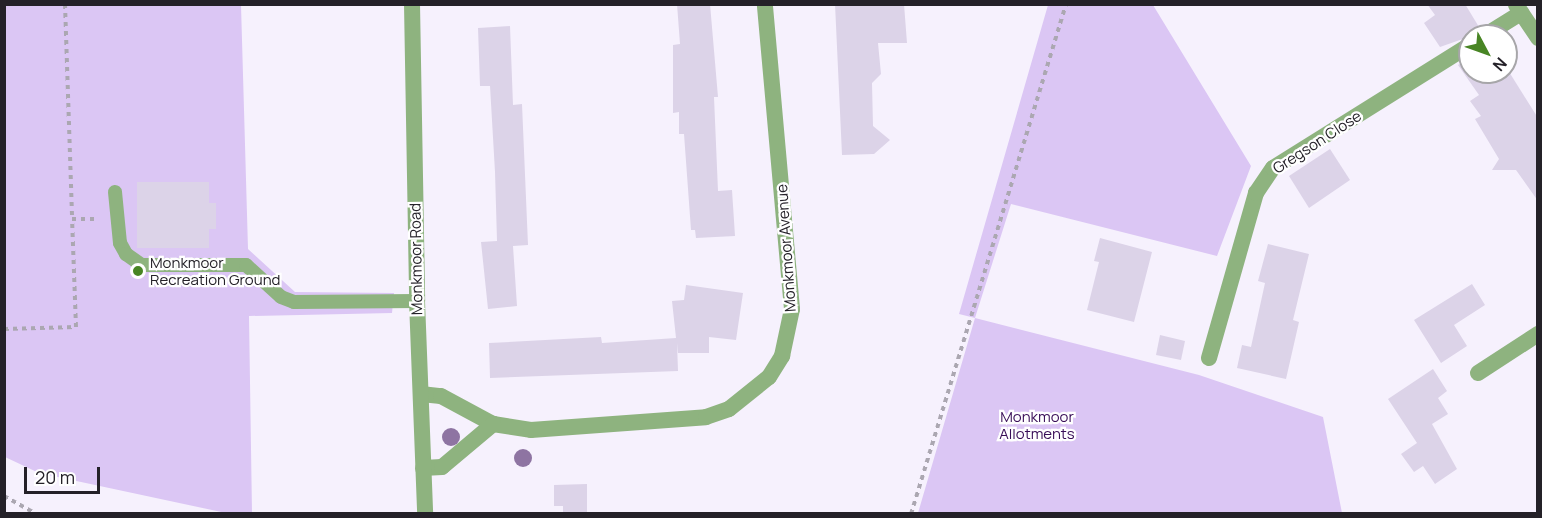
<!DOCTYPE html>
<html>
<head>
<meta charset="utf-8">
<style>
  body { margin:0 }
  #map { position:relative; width:1542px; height:518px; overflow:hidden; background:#f6f1fd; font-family:Manrope,sans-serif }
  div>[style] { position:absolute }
  .green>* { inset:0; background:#dbc6f4 }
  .building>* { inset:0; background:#dcd3e8 }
  .path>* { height:4px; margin-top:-2px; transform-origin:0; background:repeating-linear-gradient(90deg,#aba7b1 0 4.5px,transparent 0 9px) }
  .service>* { height:14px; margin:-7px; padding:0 7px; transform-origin:7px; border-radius:7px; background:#8eb37f }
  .minor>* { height:16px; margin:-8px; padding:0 8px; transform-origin:8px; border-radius:8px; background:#8eb37f }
  .tertiary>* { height:16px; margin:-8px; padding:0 8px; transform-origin:8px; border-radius:8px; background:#8eb37f }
  .trees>* { width:18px; height:18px; margin:-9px; border-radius:50%; background:#8e74a2 }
  .dots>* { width:16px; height:16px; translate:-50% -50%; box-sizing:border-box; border:3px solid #fff; border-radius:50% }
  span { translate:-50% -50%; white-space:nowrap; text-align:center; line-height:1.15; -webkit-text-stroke:4.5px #fff; paint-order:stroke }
  .street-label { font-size:15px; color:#242128 }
  .poi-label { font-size:15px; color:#242128 }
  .left { translate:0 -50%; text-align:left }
  .park-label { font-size:15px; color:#390e58 }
  .frame { position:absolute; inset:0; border:6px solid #242128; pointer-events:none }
  .north { position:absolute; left:1458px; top:24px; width:60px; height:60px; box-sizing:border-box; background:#fff; border:2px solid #a7a6a9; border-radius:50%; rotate:131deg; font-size:16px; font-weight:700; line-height:24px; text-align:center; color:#242128 }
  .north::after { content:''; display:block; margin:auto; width:21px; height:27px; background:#488524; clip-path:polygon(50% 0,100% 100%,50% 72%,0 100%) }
  .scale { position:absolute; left:24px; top:467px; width:76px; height:27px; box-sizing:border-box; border:3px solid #242128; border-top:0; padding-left:8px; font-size:18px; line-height:21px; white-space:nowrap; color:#242128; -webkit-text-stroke:4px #fff; paint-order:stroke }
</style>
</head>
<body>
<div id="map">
  <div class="green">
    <div style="clip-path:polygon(5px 5px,241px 5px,248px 249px,295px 292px,394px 293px,392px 313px,249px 316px,252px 513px,226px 513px,39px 473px,5px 457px)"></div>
    <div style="clip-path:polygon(1048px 5px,1153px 5px,1251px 166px,1217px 256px,1011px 204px,975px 318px,1199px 375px,1323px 417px,1342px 513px,918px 513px,975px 318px,959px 314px)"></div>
  </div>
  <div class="building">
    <div style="clip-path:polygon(677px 4px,710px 4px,718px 97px,714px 97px,718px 191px,732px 190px,735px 236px,696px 238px,695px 230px,691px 230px,684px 134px,679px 134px,679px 112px,673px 113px,673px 45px,680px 44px)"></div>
    <div style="clip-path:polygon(835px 4px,904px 4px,907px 43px,878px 43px,881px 74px,872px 83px,873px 126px,890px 140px,874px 154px,842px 155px)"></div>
    <div style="clip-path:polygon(1427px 4px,1465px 4px,1479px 27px,1474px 35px,1440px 47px,1424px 23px,1435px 15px)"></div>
    <div style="clip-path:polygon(510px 26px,513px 105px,522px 104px,528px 245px,513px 246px,517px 306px,488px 309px,481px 242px,497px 241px,495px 172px,490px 86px,480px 86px,478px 28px)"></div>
    <div style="clip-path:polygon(1470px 57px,1470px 72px,1506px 72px,1506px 67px,1538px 118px,1538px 201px,1516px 170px,1492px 170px,1499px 159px,1475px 119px,1481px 116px,1470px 101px,1479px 95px,1458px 65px)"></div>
    <div style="clip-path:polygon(1330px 149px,1350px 180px,1309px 208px,1289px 176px)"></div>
    <div style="clip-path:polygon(137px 182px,209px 182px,209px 203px,216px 203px,216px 229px,209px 229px,209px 248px,137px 248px)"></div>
    <div style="clip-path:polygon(1100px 238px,1152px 252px,1134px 322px,1087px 310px,1099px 262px,1094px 261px)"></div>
    <div style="clip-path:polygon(1268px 244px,1309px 254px,1293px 320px,1299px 322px,1286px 379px,1237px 368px,1242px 345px,1251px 347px,1265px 283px,1258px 281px)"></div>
    <div style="clip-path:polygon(1472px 284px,1485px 305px,1454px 325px,1467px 346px,1441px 363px,1414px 320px)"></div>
    <div style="clip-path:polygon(686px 285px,743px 293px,736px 340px,709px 337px,709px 353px,678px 353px,677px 343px,678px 371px,490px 378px,489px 343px,601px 337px,602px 343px,676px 338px,672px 301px,684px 300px)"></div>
    <div style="clip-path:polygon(1160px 335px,1185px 341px,1181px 360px,1156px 355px)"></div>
    <div style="clip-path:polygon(1433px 369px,1447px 391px,1438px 398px,1448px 414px,1432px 424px,1457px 469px,1435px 484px,1423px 466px,1414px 472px,1401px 454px,1417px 443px,1388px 399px)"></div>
    <div style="clip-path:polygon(587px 484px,587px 513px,563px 513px,563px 506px,554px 506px,554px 485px)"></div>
  </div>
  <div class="path">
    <div style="left:65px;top:4px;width:215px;rotate:88.1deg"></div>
    <div style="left:72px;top:219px;width:27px"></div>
    <div style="left:4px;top:329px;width:72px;rotate:-1.6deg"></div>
    <div style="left:76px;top:327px;width:108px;rotate:-92.1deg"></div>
    <div style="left:4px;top:496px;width:37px;rotate:29deg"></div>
    <div style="left:911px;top:514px;width:533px;rotate:-73.09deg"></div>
  </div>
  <div class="service">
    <div style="left:115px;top:192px;width:51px;rotate:84.4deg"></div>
    <div style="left:120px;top:243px;width:13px;rotate:61deg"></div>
    <div style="left:126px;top:254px;width:19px;rotate:35deg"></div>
    <div style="left:142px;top:265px;width:104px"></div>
    <div style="left:246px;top:265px;width:47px;rotate:42.4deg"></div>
    <div style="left:281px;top:297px;width:14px;rotate:21deg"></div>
    <div style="left:294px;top:302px;width:123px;rotate:-0.5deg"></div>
  </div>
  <div class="minor">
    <div style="left:1516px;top:5px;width:40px;rotate:56deg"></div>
    <div style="left:1484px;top:36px;width:44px;rotate:-31.9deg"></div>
    <div style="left:1209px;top:358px;width:172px;rotate:-74.1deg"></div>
    <div style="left:1256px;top:193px;width:30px;rotate:-56deg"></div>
    <div style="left:1273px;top:168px;width:232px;rotate:-32deg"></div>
    <div style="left:1478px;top:373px;width:72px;rotate:-33deg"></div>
    <div style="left:421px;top:394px;width:20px;rotate:6deg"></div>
    <div style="left:441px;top:396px;width:59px;rotate:28.3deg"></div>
    <div style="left:493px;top:424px;width:38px;rotate:9deg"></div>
    <div style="left:531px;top:430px;width:175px;rotate:-4.2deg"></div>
    <div style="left:706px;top:417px;width:24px;rotate:-19deg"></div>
    <div style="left:729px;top:409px;width:51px;rotate:-38.7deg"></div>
    <div style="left:769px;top:377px;width:25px;rotate:-58deg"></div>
    <div style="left:782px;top:356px;width:48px;rotate:-78deg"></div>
    <div style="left:792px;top:309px;width:306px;rotate:-95.1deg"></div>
    <div style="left:423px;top:468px;width:19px;rotate:-3deg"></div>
    <div style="left:442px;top:467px;width:67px;rotate:-40.1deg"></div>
  </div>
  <div class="tertiary">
    <div style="left:412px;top:4px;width:297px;rotate:89deg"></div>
    <div style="left:417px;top:301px;width:213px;rotate:87.8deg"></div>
  </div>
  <div class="trees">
    <div style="left:451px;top:437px"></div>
    <div style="left:523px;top:458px"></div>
  </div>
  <div class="dots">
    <div style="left:138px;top:271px;background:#488524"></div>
  </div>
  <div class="street-label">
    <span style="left:1317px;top:142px;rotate:-33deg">Gregson Close</span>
    <span style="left:786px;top:248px;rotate:-94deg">Monkmoor Avenue</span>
    <span style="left:416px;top:259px;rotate:-91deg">Monkmoor Road</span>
  </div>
  <div class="poi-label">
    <span class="left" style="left:150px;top:271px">Monkmoor<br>Recreation Ground</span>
  </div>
  <div class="park-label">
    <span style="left:1037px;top:425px">Monkmoor<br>Allotments</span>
  </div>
  <div class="frame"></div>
  <div class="north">N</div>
  <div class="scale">20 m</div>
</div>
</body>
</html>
